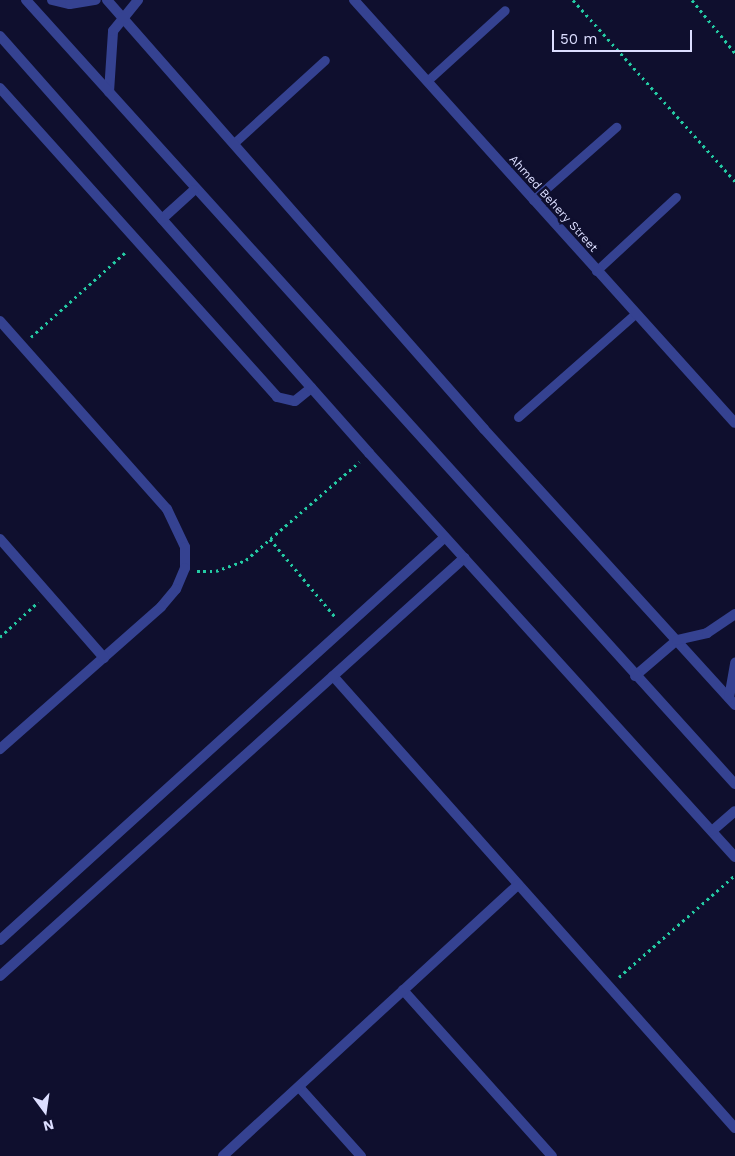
<!DOCTYPE html>
<html>
<head>
<meta charset="utf-8">
<style>
  body { margin:0 }
  #map { position:relative; width:735px; height:1156px; overflow:hidden; background:#0f0f2e; font-family:"Work Sans",sans-serif }
  div>[style] { position:absolute }
  .path>* { height:3px; margin-top:-1.5px; transform-origin:0; background:repeating-linear-gradient(90deg,#24cba4 0 2.5px,transparent 0 6.5px) }
  .service>* { height:9px; margin:-4.5px; padding:0 4.5px; transform-origin:4.5px; border-radius:4.5px; background:#354291 }
  .minor>* { height:10px; margin:-5px; padding:0 5px; transform-origin:5px; border-radius:5px; background:#354291 }
  .tertiary>* { height:10px; margin:-5px; padding:0 5px; transform-origin:5px; border-radius:5px; background:#354291 }
  span { translate:-50% -50%; white-space:nowrap; text-align:center; line-height:1.15; -webkit-text-stroke:5px #0f0f2e; paint-order:stroke }
  .street-label { font-size:12px; color:#dcdeff }
  .north { position:absolute; left:20px; top:1086px; width:50px; height:50px; -webkit-text-stroke:4px #0f0f2e; paint-order:stroke; rotate:166deg; font-size:14px; font-weight:700; line-height:20px; text-align:center; color:#dcdeff }
  .north::after { content:''; display:block; margin:auto; width:18px; height:22px; background:#dcdeff; clip-path:polygon(50% 0,100% 100%,50% 72%,0 100%) }
  .scale { position:absolute; left:552px; top:30px; width:140px; height:22px; box-sizing:border-box; border:2px solid #dcdeff; border-top:0; padding-left:6px; font-size:15px; line-height:18px; white-space:nowrap; color:#dcdeff; -webkit-text-stroke:4px #0f0f2e; paint-order:stroke }
</style>
</head>
<body>
<div id="map">
  <div class="path">
    <div style="left:573px;top:0;width:243px;rotate:48.2deg"></div>
    <div style="left:692px;top:0;width:68px;rotate:50.9deg"></div>
    <div style="left:31px;top:337px;width:129px;rotate:-41.9deg"></div>
    <div style="left:270px;top:539px;width:103px;rotate:50.1deg"></div>
    <div style="left:197px;top:571px;width:19px"></div>
    <div style="left:216px;top:571px;width:32px;rotate:-20deg"></div>
    <div style="left:246px;top:560px;width:150px;rotate:-40.9deg"></div>
    <div style="left:0;top:637px;width:52px;rotate:-42.6deg"></div>
    <div style="left:619px;top:977px;width:154px;rotate:-41.3deg"></div>
  </div>
  <div class="service">
    <div style="left:427px;top:81px;width:105px;rotate:-42.3deg"></div>
    <div style="left:234px;top:143px;width:123px;rotate:-42.4deg"></div>
    <div style="left:533px;top:200px;width:111px;rotate:-41.3deg"></div>
    <div style="left:596px;top:271px;width:109px;rotate:-42.8deg"></div>
    <div style="left:518px;top:417px;width:156px;rotate:-41.4deg"></div>
  </div>
  <div class="minor">
    <div style="left:52px;top:0;width:18px;rotate:13deg"></div>
    <div style="left:70px;top:4px;width:26px;rotate:-9deg"></div>
    <div style="left:107px;top:0;width:571px;rotate:48.69deg"></div>
    <div style="left:484px;top:429px;width:373px;rotate:47.7deg"></div>
    <div style="left:354px;top:0;width:569px;rotate:47.99deg"></div>
    <div style="left:0;top:88px;width:415px;rotate:48.1deg"></div>
    <div style="left:277px;top:397px;width:18px;rotate:13deg"></div>
    <div style="left:295px;top:401px;width:21px;rotate:-39deg"></div>
    <div style="left:109px;top:92px;width:61px;rotate:-86.2deg"></div>
    <div style="left:113px;top:31px;width:40px;rotate:-51deg"></div>
    <div style="left:0;top:321px;width:251px;rotate:48.4deg"></div>
    <div style="left:167px;top:509px;width:42px;rotate:64.7deg"></div>
    <div style="left:185px;top:547px;width:21px;rotate:90deg"></div>
    <div style="left:185px;top:568px;width:23px;rotate:113deg"></div>
    <div style="left:176px;top:589px;width:23px;rotate:130deg"></div>
    <div style="left:161px;top:607px;width:215px;rotate:138.6deg"></div>
    <div style="left:0;top:539px;width:158px;rotate:48.8deg"></div>
    <div style="left:333px;top:676px;width:605px;rotate:48.35deg"></div>
    <div style="left:635px;top:676px;width:55px;rotate:-40.6deg"></div>
    <div style="left:677px;top:640px;width:31px;rotate:-13deg"></div>
    <div style="left:707px;top:633px;width:34px;rotate:-34deg"></div>
    <div style="left:729px;top:698px;width:36px;rotate:-80deg"></div>
    <div style="left:0;top:940px;width:600px;rotate:-42.16deg"></div>
    <div style="left:0;top:976px;width:625px;rotate:-42.01deg"></div>
    <div style="left:403px;top:990px;width:223px;rotate:48.1deg"></div>
    <div style="left:299px;top:1087px;width:93px;rotate:48.1deg"></div>
    <div style="left:223px;top:1156px;width:401px;rotate:-42.6deg"></div>
  </div>
  <div class="tertiary">
    <div style="left:26px;top:0;width:1057px;rotate:47.88deg"></div>
    <div style="left:0;top:36px;width:557px;rotate:48.49deg"></div>
    <div style="left:369px;top:453px;width:545px;rotate:47.83deg"></div>
    <div style="left:162px;top:219px;width:43px;rotate:-42.2deg"></div>
    <div style="left:712px;top:831px;width:30px;rotate:-41deg"></div>
  </div>
  <div class="street-label">
    <span style="left:553px;top:204px;rotate:48deg">Ahmed Behery Street</span>
  </div>
  <div class="north">N</div>
  <div class="scale">50 m</div>
</div>
</body>
</html>
